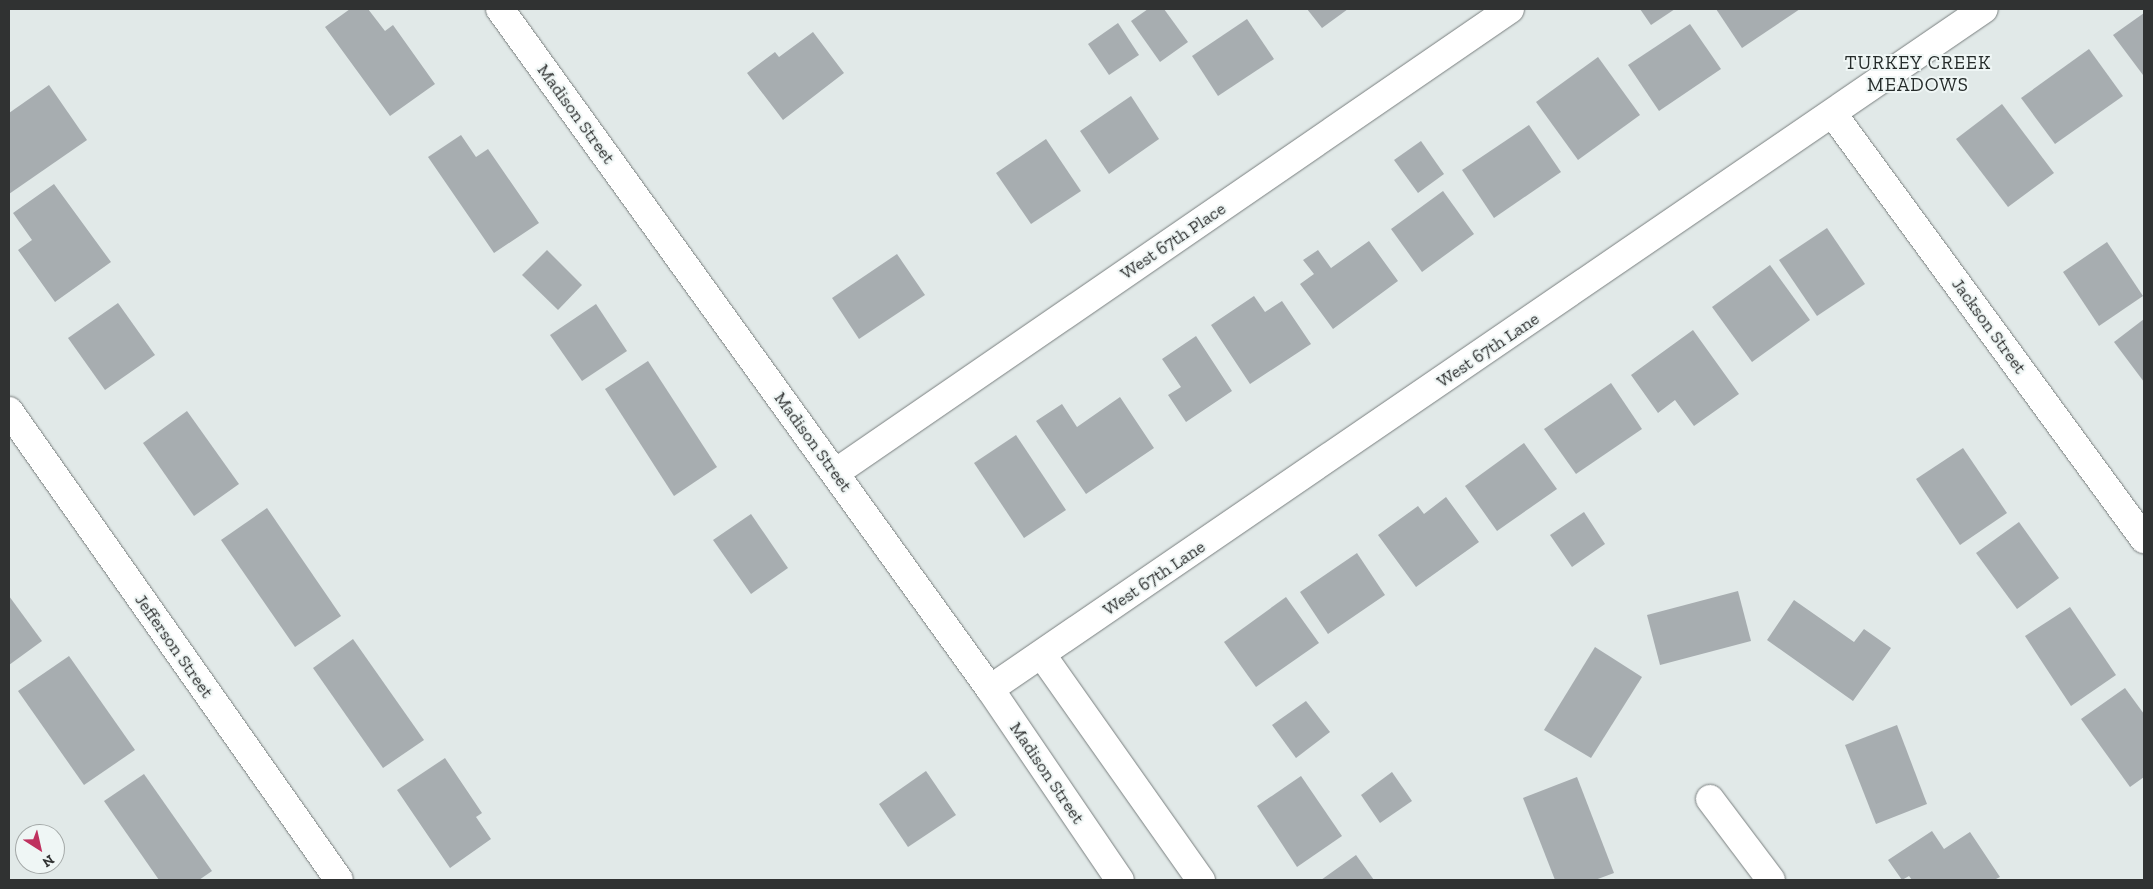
<!DOCTYPE html>
<html>
<head>
<meta charset="utf-8">
<style>
  body { margin:0 }
  #map { position:relative; width:2153px; height:889px; overflow:hidden; background:#e1e9e8; font-family:"Zilla Slab",serif }
  div>[style] { position:absolute }
  .building>* { inset:0; background:#a7adb0 }
  .roads { filter:drop-shadow(0 0 1px #797f7f) drop-shadow(0 0 1px #797f7f) }
  .minor>* { height:28px; margin:-14px; padding:0 14px; transform-origin:14px; border-radius:14px; background:#fff }
  span { translate:-50% -50%; white-space:nowrap; text-align:center; line-height:1.15; -webkit-text-stroke:4px #eff6f5; paint-order:stroke }
  .street-label { font-size:18px; color:#303232 }
  .neighbourhood-label { font-size:19px; color:#252b2a; letter-spacing:1px }
  .frame { position:absolute; inset:0; border:10px solid #303232; pointer-events:none }
  .north { position:absolute; left:15px; top:824px; width:50px; height:50px; box-sizing:border-box; background:#eff6f5; border:1px solid #a3a8a7; border-radius:50%; rotate:145deg; font-size:14px; font-weight:700; line-height:20px; text-align:center; color:#303232 }
  .north::after { content:''; display:block; margin:auto; width:18px; height:22px; background:#bf315f; clip-path:polygon(50% 0,100% 100%,50% 72%,0 100%) }
</style>
</head>
<body>
<div id="map">
  <div class="building">
    <div style="clip-path:polygon(350px 9px,368px 9px,385px 31px,393px 25px,435px 84px,390px 116px,325px 27px)"></div>
    <div style="clip-path:polygon(1148px 9px,1164px 9px,1188px 42px,1160px 62px,1131px 21px)"></div>
    <div style="clip-path:polygon(1307px 9px,1348px 9px,1322px 28px)"></div>
    <div style="clip-path:polygon(1640px 9px,1675px 9px,1651px 25px)"></div>
    <div style="clip-path:polygon(1716px 9px,1800px 9px,1742px 48px)"></div>
    <div style="clip-path:polygon(2144px 13px,2144px 74px,2143px 75px,2113px 35px)"></div>
    <div style="clip-path:polygon(1247px 19px,1274px 59px,1218px 96px,1192px 56px)"></div>
    <div style="clip-path:polygon(1118px 23px,1139px 55px,1109px 75px,1088px 44px)"></div>
    <div style="clip-path:polygon(1690px 24px,1721px 69px,1659px 111px,1628px 65px)"></div>
    <div style="clip-path:polygon(813px 32px,844px 73px,783px 120px,747px 73px,775px 52px,779px 57px)"></div>
    <div style="clip-path:polygon(2089px 49px,2123px 96px,2055px 144px,2021px 98px)"></div>
    <div style="clip-path:polygon(1598px 57px,1640px 115px,1578px 160px,1536px 102px)"></div>
    <div style="clip-path:polygon(49px 85px,87px 140px,9px 194px,9px 113px)"></div>
    <div style="clip-path:polygon(1131px 96px,1159px 139px,1109px 174px,1080px 131px)"></div>
    <div style="clip-path:polygon(2002px 104px,2054px 173px,2008px 207px,1956px 139px)"></div>
    <div style="clip-path:polygon(1529px 125px,1561px 172px,1494px 218px,1462px 170px)"></div>
    <div style="clip-path:polygon(461px 135px,476px 157px,488px 149px,539px 223px,494px 253px,428px 157px)"></div>
    <div style="clip-path:polygon(1046px 139px,1081px 191px,1031px 224px,996px 173px)"></div>
    <div style="clip-path:polygon(1421px 141px,1444px 174px,1418px 193px,1394px 160px)"></div>
    <div style="clip-path:polygon(54px 184px,111px 262px,55px 302px,18px 250px,32px 240px,13px 213px)"></div>
    <div style="clip-path:polygon(1443px 191px,1474px 234px,1422px 272px,1391px 229px)"></div>
    <div style="clip-path:polygon(1827px 228px,1865px 284px,1817px 316px,1779px 260px)"></div>
    <div style="clip-path:polygon(1369px 241px,1398px 281px,1333px 329px,1300px 284px,1314px 274px,1303px 260px,1318px 250px,1331px 268px)"></div>
    <div style="clip-path:polygon(2107px 242px,2143px 296px,2099px 326px,2063px 272px)"></div>
    <div style="clip-path:polygon(547px 250px,582px 285px,558px 310px,522px 275px)"></div>
    <div style="clip-path:polygon(897px 254px,925px 295px,859px 339px,832px 298px)"></div>
    <div style="clip-path:polygon(1770px 265px,1810px 320px,1752px 362px,1712px 307px)"></div>
    <div style="clip-path:polygon(1254px 296px,1265px 312px,1282px 301px,1311px 344px,1250px 384px,1211px 325px)"></div>
    <div style="clip-path:polygon(118px 303px,155px 355px,105px 390px,68px 338px)"></div>
    <div style="clip-path:polygon(596px 304px,627px 351px,582px 381px,550px 335px)"></div>
    <div style="clip-path:polygon(2144px 319px,2144px 382px,2114px 342px)"></div>
    <div style="clip-path:polygon(1693px 330px,1739px 394px,1694px 426px,1675px 400px,1658px 413px,1631px 375px)"></div>
    <div style="clip-path:polygon(1196px 336px,1232px 391px,1186px 422px,1168px 395px,1181px 387px,1162px 359px)"></div>
    <div style="clip-path:polygon(648px 361px,717px 467px,674px 496px,605px 389px)"></div>
    <div style="clip-path:polygon(1611px 383px,1642px 429px,1576px 474px,1544px 429px)"></div>
    <div style="clip-path:polygon(1120px 397px,1154px 448px,1086px 494px,1036px 421px,1062px 404px,1077px 427px)"></div>
    <div style="clip-path:polygon(187px 411px,239px 484px,194px 516px,143px 443px)"></div>
    <div style="clip-path:polygon(1016px 435px,1066px 510px,1024px 538px,974px 463px)"></div>
    <div style="clip-path:polygon(1524px 443px,1557px 489px,1497px 531px,1465px 486px)"></div>
    <div style="clip-path:polygon(1963px 448px,2007px 513px,1960px 545px,1916px 479px)"></div>
    <div style="clip-path:polygon(1446px 497px,1479px 542px,1416px 587px,1378px 535px,1418px 506px,1424px 514px)"></div>
    <div style="clip-path:polygon(267px 508px,341px 616px,295px 647px,221px 540px)"></div>
    <div style="clip-path:polygon(1584px 512px,1605px 544px,1572px 567px,1550px 535px)"></div>
    <div style="clip-path:polygon(751px 514px,788px 568px,751px 594px,713px 540px)"></div>
    <div style="clip-path:polygon(2019px 522px,2059px 578px,2017px 609px,1976px 553px)"></div>
    <div style="clip-path:polygon(1357px 553px,1385px 595px,1328px 634px,1300px 592px)"></div>
    <div style="clip-path:polygon(1738px 591px,1751px 641px,1660px 665px,1647px 615px)"></div>
    <div style="clip-path:polygon(9px 596px,42px 641px,9px 665px)"></div>
    <div style="clip-path:polygon(1286px 597px,1319px 643px,1256px 687px,1224px 642px)"></div>
    <div style="clip-path:polygon(1794px 600px,1854px 642px,1864px 629px,1891px 648px,1853px 701px,1767px 640px)"></div>
    <div style="clip-path:polygon(2070px 607px,2116px 675px,2071px 706px,2025px 636px)"></div>
    <div style="clip-path:polygon(353px 639px,424px 740px,383px 768px,313px 668px)"></div>
    <div style="clip-path:polygon(1595px 647px,1642px 677px,1591px 758px,1544px 730px)"></div>
    <div style="clip-path:polygon(69px 656px,135px 750px,84px 785px,18px 691px)"></div>
    <div style="clip-path:polygon(2125px 688px,2144px 714px,2144px 777px,2130px 787px,2081px 719px)"></div>
    <div style="clip-path:polygon(1306px 701px,1330px 732px,1296px 758px,1272px 725px)"></div>
    <div style="clip-path:polygon(1897px 725px,1927px 804px,1876px 824px,1845px 745px)"></div>
    <div style="clip-path:polygon(445px 758px,482px 813px,476px 817px,491px 839px,450px 868px,397px 790px)"></div>
    <div style="clip-path:polygon(926px 771px,956px 815px,908px 847px,879px 804px)"></div>
    <div style="clip-path:polygon(1392px 772px,1412px 801px,1380px 823px,1361px 795px)"></div>
    <div style="clip-path:polygon(144px 774px,212px 871px,199px 880px,159px 880px,104px 801px)"></div>
    <div style="clip-path:polygon(1301px 776px,1342px 836px,1297px 867px,1257px 806px)"></div>
    <div style="clip-path:polygon(1577px 777px,1614px 873px,1595px 880px,1555px 880px,1523px 798px)"></div>
    <div style="clip-path:polygon(1932px 831px,1944px 849px,1970px 832px,2000px 877px,1994px 880px,1912px 880px,1909px 876px,1902px 880px,1888px 860px)"></div>
    <div style="clip-path:polygon(1356px 855px,1374px 880px,1321px 880px)"></div>
  </div>
  <div class="roads">
    <div class="minor">
      <div style="left:500px;top:9px;width:838px;rotate:54.22deg"></div>
      <div style="left:990px;top:689px;width:231px;rotate:55.8deg"></div>
      <div style="left:1833px;top:114px;width:527px;rotate:53.8deg"></div>
      <div style="left:9px;top:411px;width:573px;rotate:54.87deg"></div>
      <div style="left:835px;top:473px;width:819px;rotate:-34.5deg"></div>
      <div style="left:1042px;top:655px;width:276px;rotate:54.8deg"></div>
      <div style="left:990px;top:689px;width:1204px;rotate:-34.38deg"></div>
      <div style="left:1710px;top:799px;width:101px;rotate:53deg"></div>
    </div>
  </div>
  <div class="street-label">
    <span style="left:576px;top:114px;rotate:54deg">Madison Street</span>
    <span style="left:1173px;top:241px;rotate:-34deg">West 67th Place</span>
    <span style="left:1989px;top:326px;rotate:54deg">Jackson Street</span>
    <span style="left:1488px;top:350px;rotate:-34deg">West 67th Lane</span>
    <span style="left:813px;top:442px;rotate:54deg">Madison Street</span>
    <span style="left:1154px;top:578px;rotate:-34deg">West 67th Lane</span>
    <span style="left:174px;top:646px;rotate:55deg">Jefferson Street</span>
    <span style="left:1047px;top:773px;rotate:56deg">Madison Street</span>
  </div>
  <div class="neighbourhood-label">
    <span style="left:1918px;top:74px">TURKEY CREEK<br>MEADOWS</span>
  </div>
  <div class="frame"></div>
  <div class="north">N</div>
</div>
</body>
</html>
